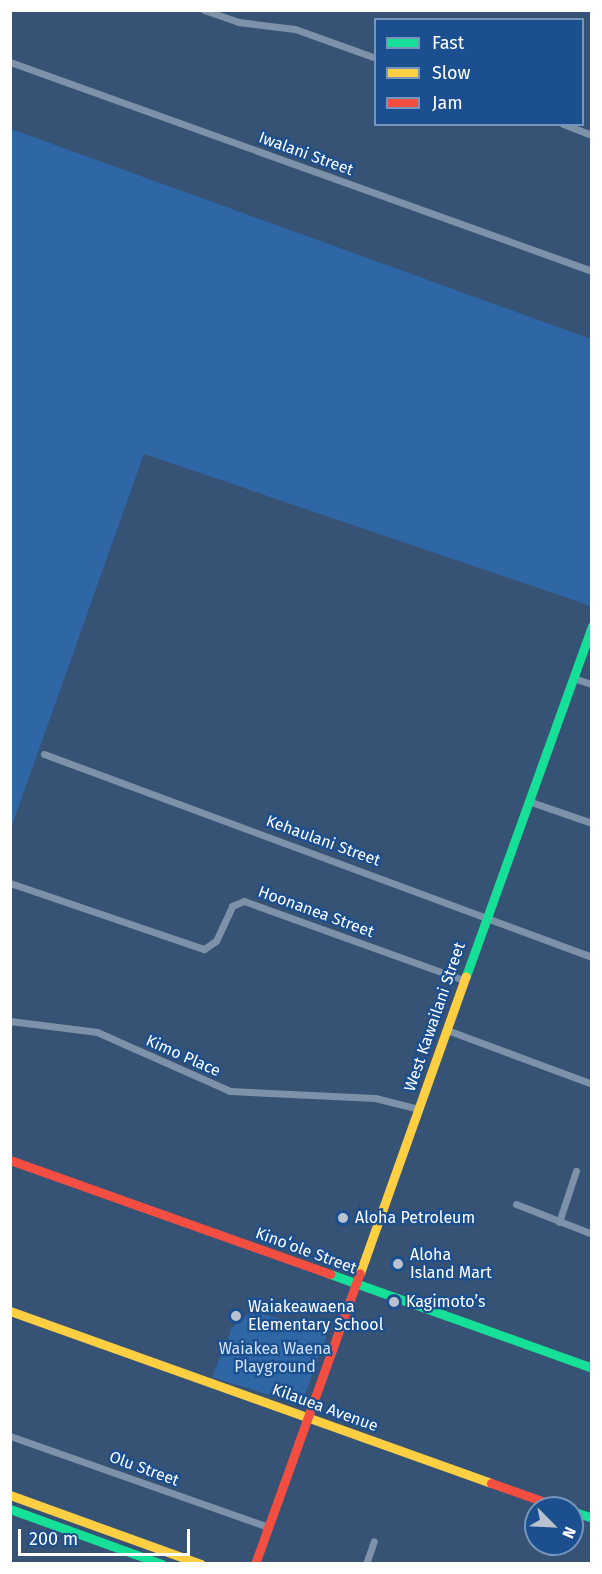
<!DOCTYPE html>
<html>
<head>
<meta charset="utf-8">
<style>
  body { margin:0 }
  #map { position:relative; width:602px; height:1574px; overflow:hidden; background:#365274; font-family:"Fira Sans",sans-serif }
  div>[style] { position:absolute }
  .green>* { inset:0; background:#2f66a5 }
  .street>* { height:7px; margin:-3.5px; padding:0 3.5px; transform-origin:3.5px; border-radius:3.5px; background:#7d92a8 }
  .fast>* { height:9px; margin:-4.5px; padding:0 4.5px; transform-origin:4.5px; border-radius:4.5px; background:#16e098 }
  .slow>* { height:9px; margin:-4.5px; padding:0 4.5px; transform-origin:4.5px; border-radius:4.5px; background:#ffcf43 }
  .jam>* { height:9px; margin:-4.5px; padding:0 4.5px; transform-origin:4.5px; border-radius:4.5px; background:#f24e42 }
  .dots>* { width:16px; height:16px; translate:-50% -50%; box-sizing:border-box; border:3px solid #1b4f8f; border-radius:50% }
  span { translate:-50% -50%; white-space:nowrap; text-align:center; line-height:1.15; -webkit-text-stroke:4.5px #1b4f8f; paint-order:stroke }
  .street-label { font-size:16px; color:#fff }
  .poi-label { font-size:16px; color:#fff }
  .left { translate:0 -50%; text-align:left }
  .park-label { font-size:16px; color:#cfe3fa }
  .frame { position:absolute; inset:0; border:12px solid #fff; pointer-events:none }
  .legend { position:absolute; left:374px; top:18px; width:210px; height:108px; box-sizing:border-box; background:#1b4f8f; border:2px solid #7695bc; margin:0; padding:8px 10px; list-style:none; font-size:18px; color:#fff }
  .legend li { display:flex; align-items:center; gap:12px; height:30px }
  .legend b { width:30px; border:2px solid #7695bc }
  .north { position:absolute; left:524px; top:1496px; width:60px; height:60px; box-sizing:border-box; background:#1b4f8f; border:2px solid #7695bc; border-radius:50%; rotate:114deg; font-size:16px; font-weight:700; line-height:24px; text-align:center; color:#fff }
  .north::after { content:''; display:block; margin:auto; width:21px; height:27px; background:#b9c2ce; clip-path:polygon(50% 0,100% 100%,50% 72%,0 100%) }
  .scale { position:absolute; left:18px; top:1529px; width:172px; height:27px; box-sizing:border-box; border:3px solid #fff; border-top:0; padding-left:8px; font-size:18px; line-height:21px; white-space:nowrap; color:#fff; -webkit-text-stroke:4px #1b4f8f; paint-order:stroke }
</style>
</head>
<body>
<div id="map">
  <div class="green">
    <div style="clip-path:polygon(11px 129px,591px 339px,591px 606px,144px 454px,11px 828px)"></div>
    <div style="clip-path:polygon(252px 1311px,328px 1332px,301px 1405px,212px 1377px,232px 1328px)"></div>
  </div>
  <div class="street">
    <div style="left:204px;top:10px;width:36px;rotate:19deg"></div>
    <div style="left:238px;top:22px;width:57px;rotate:7deg"></div>
    <div style="left:295px;top:29px;width:86px;rotate:19.7deg"></div>
    <div style="left:10px;top:62px;width:618px;rotate:19.75deg"></div>
    <div style="left:563px;top:124px;width:31px;rotate:21deg"></div>
    <div style="left:573px;top:678px;width:20px;rotate:18deg"></div>
    <div style="left:44px;top:754px;width:584px;rotate:20.33deg"></div>
    <div style="left:528px;top:801px;width:68px;rotate:19deg"></div>
    <div style="left:10px;top:883px;width:205px;rotate:18.8deg"></div>
    <div style="left:204px;top:949px;width:14px;rotate:-34deg"></div>
    <div style="left:216px;top:941px;width:38px;rotate:-65deg"></div>
    <div style="left:232px;top:906px;width:13px;rotate:-23deg"></div>
    <div style="left:244px;top:901px;width:234px;rotate:19.8deg"></div>
    <div style="left:10px;top:1021px;width:88px;rotate:7.2deg"></div>
    <div style="left:97px;top:1032px;width:145px;rotate:23.9deg"></div>
    <div style="left:230px;top:1091px;width:145px;rotate:2.8deg"></div>
    <div style="left:375px;top:1098px;width:45px;rotate:14deg"></div>
    <div style="left:447px;top:1030px;width:155px;rotate:20.4deg"></div>
    <div style="left:516px;top:1204px;width:82px;rotate:21.5deg"></div>
    <div style="left:559px;top:1222px;width:54px;rotate:-71.6deg"></div>
    <div style="left:10px;top:1436px;width:274px;rotate:19.4deg"></div>
    <div style="left:366px;top:1564px;width:24px;rotate:-71deg"></div>
  </div>
  <div class="fast">
    <div style="left:466px;top:976px;width:372px;rotate:-70.2deg"></div>
    <div style="left:330px;top:1274px;width:278px;rotate:19.7deg"></div>
    <div style="left:10px;top:1509px;width:162px;rotate:19.9deg"></div>
    <div style="left:572px;top:1511px;width:21px;rotate:19deg"></div>
  </div>
  <div class="slow">
    <div style="left:360px;top:1273px;width:315px;rotate:-70.4deg"></div>
    <div style="left:10px;top:1311px;width:511px;rotate:19.68deg"></div>
    <div style="left:10px;top:1495px;width:203px;rotate:19.9deg"></div>
  </div>
  <div class="jam">
    <div style="left:10px;top:1160px;width:340px;rotate:19.6deg"></div>
    <div style="left:491px;top:1483px;width:75px;rotate:19.4deg"></div>
    <div style="left:255px;top:1564px;width:309px;rotate:-70.2deg"></div>
  </div>
  <div class="dots">
    <div style="left:343px;top:1218px;background:#b9c2ce"></div>
    <div style="left:398px;top:1264px;background:#b9c2ce"></div>
    <div style="left:394px;top:1302px;background:#b9c2ce"></div>
    <div style="left:236px;top:1316px;background:#b9c2ce"></div>
  </div>
  <div class="street-label">
    <span style="left:306px;top:154px;rotate:20deg">Iwalani Street</span>
    <span style="left:323px;top:841px;rotate:20deg">Kehaulani Street</span>
    <span style="left:316px;top:912px;rotate:20deg">Hoonanea Street</span>
    <span style="left:435px;top:1017px;rotate:-71deg">West Kawailani Street</span>
    <span style="left:183px;top:1056px;rotate:24deg">Kimo Place</span>
    <span style="left:306px;top:1251px;rotate:20deg">Kinoʻole Street</span>
    <span style="left:325px;top:1408px;rotate:20deg">Kilauea Avenue</span>
    <span style="left:144px;top:1469px;rotate:20deg">Olu Street</span>
  </div>
  <div class="poi-label">
    <span class="left" style="left:355px;top:1218px">Aloha Petroleum</span>
    <span class="left" style="left:410px;top:1264px">Aloha<br>Island Mart</span>
    <span class="left" style="left:406px;top:1302px">Kagimoto’s</span>
    <span class="left" style="left:248px;top:1316px">Waiakeawaena<br>Elementary School</span>
  </div>
  <div class="park-label">
    <span style="left:275px;top:1358px">Waiakea Waena<br>Playground</span>
  </div>
  <div class="frame"></div>
  <ul class="legend">
  <li><b style="height:8px;background:#16e098"></b>Fast</li>
  <li><b style="height:8px;background:#ffcf43"></b>Slow</li>
  <li><b style="height:8px;background:#f24e42"></b>Jam</li>
  </ul>
  <div class="north">N</div>
  <div class="scale">200 m</div>
</div>
</body>
</html>
